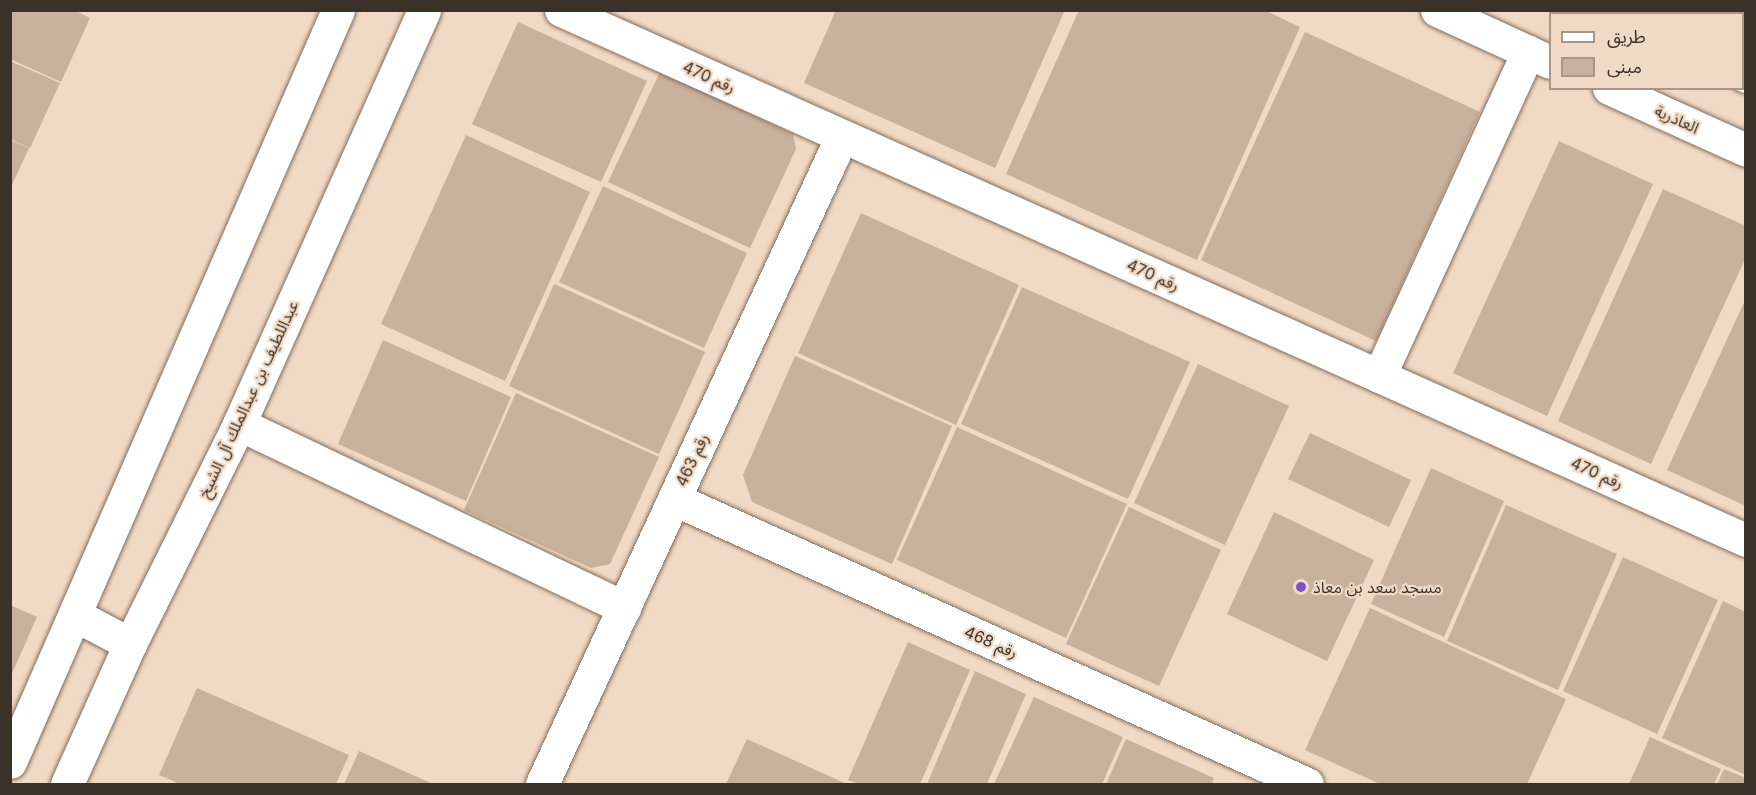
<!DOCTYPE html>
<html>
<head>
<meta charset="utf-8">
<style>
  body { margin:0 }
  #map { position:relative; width:1756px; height:795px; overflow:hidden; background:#f1dac5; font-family:Inter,"Noto Sans Arabic",sans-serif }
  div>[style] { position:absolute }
  .building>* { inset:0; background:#c8b19d }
  .roads { filter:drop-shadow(0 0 2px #826d5b) drop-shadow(0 0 2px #826d5b) }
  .minor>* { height:33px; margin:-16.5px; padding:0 16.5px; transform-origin:16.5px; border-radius:16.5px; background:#fff }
  .dots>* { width:16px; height:16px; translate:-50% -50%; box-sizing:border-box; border:3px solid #f1dac5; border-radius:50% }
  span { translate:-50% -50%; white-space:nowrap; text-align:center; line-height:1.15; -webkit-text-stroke:4.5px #f1dac5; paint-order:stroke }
  .street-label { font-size:16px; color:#3a3129 }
  .poi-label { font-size:16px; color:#3a3129 }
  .left { translate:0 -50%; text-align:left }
  .frame { position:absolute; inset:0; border:12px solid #3a3129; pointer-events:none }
  .legend { position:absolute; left:1549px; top:12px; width:195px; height:78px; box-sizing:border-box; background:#f1dac5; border:2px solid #a89687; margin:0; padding:8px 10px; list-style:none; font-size:18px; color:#3a3129 }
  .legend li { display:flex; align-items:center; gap:12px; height:30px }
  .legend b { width:30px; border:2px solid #a89687 }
</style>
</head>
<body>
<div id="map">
  <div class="building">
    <div style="clip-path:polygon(10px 10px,74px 10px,90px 18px,61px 82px,10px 59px)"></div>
    <div style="clip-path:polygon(836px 10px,1065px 10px,995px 168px,804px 83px)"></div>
    <div style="clip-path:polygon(1079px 10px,1264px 10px,1300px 27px,1197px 260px,1006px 174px)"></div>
    <div style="clip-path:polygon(518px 22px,647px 81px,601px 182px,472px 124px)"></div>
    <div style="clip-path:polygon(1305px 32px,1480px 112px,1376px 341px,1201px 260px)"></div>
    <div style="clip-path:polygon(10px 61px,60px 83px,30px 148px,10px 139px)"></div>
    <div style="clip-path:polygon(660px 72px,793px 134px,796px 149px,750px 248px,608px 182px)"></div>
    <div style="clip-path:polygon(466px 135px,590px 192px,505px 381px,381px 324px)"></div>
    <div style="clip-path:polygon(10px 140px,29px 148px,10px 189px)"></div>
    <div style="clip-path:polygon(1559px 141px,1653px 184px,1547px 416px,1453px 373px)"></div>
    <div style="clip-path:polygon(603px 186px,747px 253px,704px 348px,559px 282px)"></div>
    <div style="clip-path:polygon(1663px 189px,1746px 226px,1746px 257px,1651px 464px,1558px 421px)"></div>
    <div style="clip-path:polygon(861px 213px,1019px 285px,956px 425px,798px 353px)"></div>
    <div style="clip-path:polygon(554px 284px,705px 352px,659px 454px,509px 386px)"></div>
    <div style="clip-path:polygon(1022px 287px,1190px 362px,1128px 499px,961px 424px)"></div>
    <div style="clip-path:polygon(1746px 298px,1746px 506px,1667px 470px)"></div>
    <div style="clip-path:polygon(383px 340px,511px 397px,466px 501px,338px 444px)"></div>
    <div style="clip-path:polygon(795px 356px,952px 426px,892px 564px,752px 502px,743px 475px)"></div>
    <div style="clip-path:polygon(1198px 364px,1289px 406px,1225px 545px,1134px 503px)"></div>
    <div style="clip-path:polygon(516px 393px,659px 457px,610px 564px,591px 568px,464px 510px)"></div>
    <div style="clip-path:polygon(957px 427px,1127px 504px,1066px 638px,897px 560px)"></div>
    <div style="clip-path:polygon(1310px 433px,1411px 480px,1389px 527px,1288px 479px)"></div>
    <div style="clip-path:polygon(1431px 468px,1504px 501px,1444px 637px,1371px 604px)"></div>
    <div style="clip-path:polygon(1506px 505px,1617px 554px,1558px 690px,1447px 641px)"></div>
    <div style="clip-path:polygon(1129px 507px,1221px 550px,1159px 686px,1066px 644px)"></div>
    <div style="clip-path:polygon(1274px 512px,1374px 560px,1327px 661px,1227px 614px)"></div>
    <div style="clip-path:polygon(1623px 557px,1718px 600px,1657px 734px,1563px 691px)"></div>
    <div style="clip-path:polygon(1723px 601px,1746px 612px,1746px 775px,1662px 738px)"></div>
    <div style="clip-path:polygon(10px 605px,37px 617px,10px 678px)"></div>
    <div style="clip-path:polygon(1370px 608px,1566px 699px,1527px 784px,1380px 784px,1305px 750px)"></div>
    <div style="clip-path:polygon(908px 642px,970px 670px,920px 784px,859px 784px,848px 780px)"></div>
    <div style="clip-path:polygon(975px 671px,1026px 694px,987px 784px,927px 784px)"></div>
    <div style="clip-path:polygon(197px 688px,349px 755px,336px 784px,180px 784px,159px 775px)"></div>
    <div style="clip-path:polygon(1034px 697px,1123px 737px,1102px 784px,994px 784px)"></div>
    <div style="clip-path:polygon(1650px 737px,1721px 769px,1714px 784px,1629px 784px)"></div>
    <div style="clip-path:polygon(747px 739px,847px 784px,726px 784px)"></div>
    <div style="clip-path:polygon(1126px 739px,1214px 778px,1212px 784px,1106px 784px)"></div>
    <div style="clip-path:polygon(359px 751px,433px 784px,344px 784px)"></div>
    <div style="clip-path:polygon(1724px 769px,1746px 778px,1746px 784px,1717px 784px)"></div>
  </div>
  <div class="roads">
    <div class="minor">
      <div style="left:561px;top:10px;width:1298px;rotate:24.1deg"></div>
      <div style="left:1437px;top:10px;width:124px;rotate:24.7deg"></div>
      <div style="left:1601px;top:10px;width:7px;rotate:34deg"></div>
      <div style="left:1742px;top:74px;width:4px;rotate:27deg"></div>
      <div style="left:1609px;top:88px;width:150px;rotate:24.3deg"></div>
      <div style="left:1379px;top:376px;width:357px;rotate:-65.3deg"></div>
      <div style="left:239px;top:424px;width:427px;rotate:25.5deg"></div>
      <div style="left:674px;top:499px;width:694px;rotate:24.24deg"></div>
      <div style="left:77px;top:616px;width:60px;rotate:27.8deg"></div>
      <div style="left:10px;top:762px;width:820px;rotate:-66.43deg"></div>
      <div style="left:67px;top:784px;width:154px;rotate:-65.8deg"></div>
      <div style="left:130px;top:644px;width:246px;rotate:-63.6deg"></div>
      <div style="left:239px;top:424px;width:453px;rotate:-65.9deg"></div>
      <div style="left:542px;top:784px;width:714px;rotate:-65.16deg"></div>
    </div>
  </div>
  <div class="dots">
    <div style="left:1301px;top:587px;background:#7d53cc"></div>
  </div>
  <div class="street-label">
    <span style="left:709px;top:77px;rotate:24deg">رقم 470</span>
    <span style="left:1677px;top:119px;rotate:24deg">العاذرية</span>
    <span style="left:1153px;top:275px;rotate:24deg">رقم 470</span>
    <span style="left:248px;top:399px;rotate:-65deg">عبداللطيف بن عبدالملك آل الشيخ</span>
    <span style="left:692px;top:460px;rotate:-65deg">رقم 463</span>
    <span style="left:1597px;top:473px;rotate:24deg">رقم 470</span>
    <span style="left:991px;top:642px;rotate:24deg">رقم 468</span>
  </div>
  <div class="poi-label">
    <span class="left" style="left:1313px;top:587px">مسجد سعد بن معاذ</span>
  </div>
  <div class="frame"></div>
  <ul class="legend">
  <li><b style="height:8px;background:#fff"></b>طريق</li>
  <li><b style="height:16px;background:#c8b19d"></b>مبنى</li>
  </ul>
</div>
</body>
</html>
